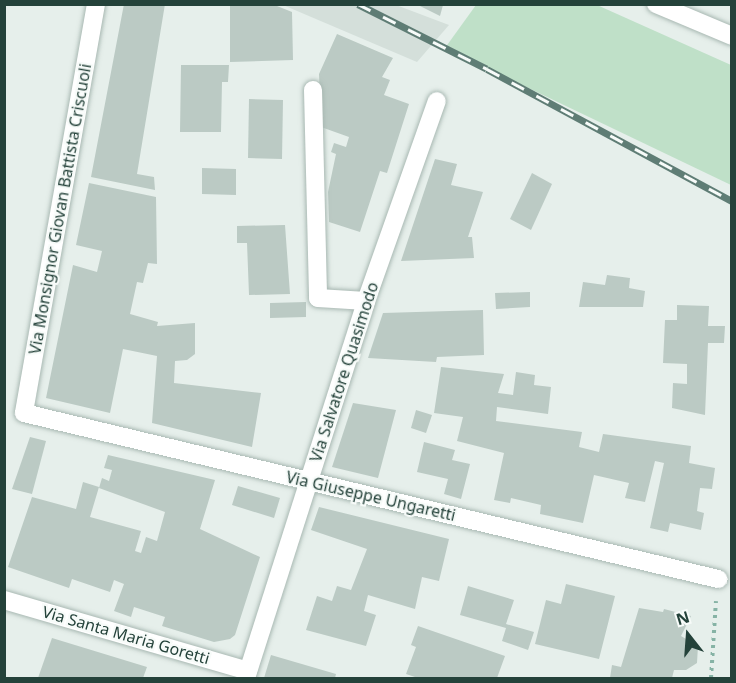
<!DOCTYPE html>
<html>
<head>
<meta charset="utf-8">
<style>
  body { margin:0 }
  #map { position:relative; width:736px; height:683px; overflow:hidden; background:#e6efeb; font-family:"Noto Sans",sans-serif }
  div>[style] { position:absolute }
  .built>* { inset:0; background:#d4dfda }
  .green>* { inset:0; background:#bfe0c8 }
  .building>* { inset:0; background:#bbcac4 }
  .path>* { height:4px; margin-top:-2px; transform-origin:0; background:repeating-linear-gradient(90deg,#86b3a5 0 3px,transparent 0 7.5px) }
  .roads { filter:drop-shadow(0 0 2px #a8b8b2) drop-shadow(0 0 2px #a8b8b2) }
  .minor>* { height:18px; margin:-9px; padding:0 9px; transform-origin:9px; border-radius:9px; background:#fff }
  .rail>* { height:7px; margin-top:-3.5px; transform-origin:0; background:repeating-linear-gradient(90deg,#f7fbf9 0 14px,#5f7d75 0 28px); box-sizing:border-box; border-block:2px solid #5f7d75 }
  span { translate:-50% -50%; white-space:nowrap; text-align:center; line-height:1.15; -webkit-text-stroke:4.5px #f7fbf9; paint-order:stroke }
  .street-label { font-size:16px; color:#24423a }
  .frame { position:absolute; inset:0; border:6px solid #24423a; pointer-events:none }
  .north { position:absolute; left:658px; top:605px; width:60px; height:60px; -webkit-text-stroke:4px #f7fbf9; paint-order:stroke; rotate:343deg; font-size:16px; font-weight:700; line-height:24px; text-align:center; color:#24423a }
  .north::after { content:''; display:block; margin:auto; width:21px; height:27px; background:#24423a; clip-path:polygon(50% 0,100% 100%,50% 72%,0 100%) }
</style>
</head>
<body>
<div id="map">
  <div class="built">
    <div style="clip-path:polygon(283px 5px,396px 5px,449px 25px,417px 62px)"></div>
  </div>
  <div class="green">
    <div style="clip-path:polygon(476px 5px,597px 5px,731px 65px,731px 185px,445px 48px)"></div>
  </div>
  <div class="building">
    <div style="clip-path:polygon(124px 4px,165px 4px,137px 174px,154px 177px,155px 190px,91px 177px)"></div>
    <div style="clip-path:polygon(230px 4px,272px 4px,292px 12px,293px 60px,230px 62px)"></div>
    <div style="clip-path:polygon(418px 5px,443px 5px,440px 16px)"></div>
    <div style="clip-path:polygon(337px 34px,393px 58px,382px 77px,390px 80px,384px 95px,409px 104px,387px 173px,380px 171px,360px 232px,329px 222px,328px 192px,336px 154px,331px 152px,334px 143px,346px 147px,349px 137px,321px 127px,319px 74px)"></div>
    <div style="clip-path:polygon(181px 65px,229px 65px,228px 82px,222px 82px,221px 132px,180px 132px)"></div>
    <div style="clip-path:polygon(249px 99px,283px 100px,282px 159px,248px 158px)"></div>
    <div style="clip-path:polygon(435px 159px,457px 164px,451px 185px,483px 192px,468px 237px,472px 237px,474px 258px,401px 261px)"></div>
    <div style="clip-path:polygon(202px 168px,236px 169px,236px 195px,202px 194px)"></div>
    <div style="clip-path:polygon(532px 173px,552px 184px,531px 230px,510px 219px)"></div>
    <div style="clip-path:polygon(89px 183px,156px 197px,157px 264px,148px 263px,143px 283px,137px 282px,130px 314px,158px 322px,157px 326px,195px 323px,195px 354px,187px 360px,175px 361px,174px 383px,261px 393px,252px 447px,152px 423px,157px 356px,123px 349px,110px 413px,46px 398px,73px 265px,97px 272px,102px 251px,76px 245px)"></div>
    <div style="clip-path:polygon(285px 225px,290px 294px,249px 295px,247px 243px,237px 243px,237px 226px)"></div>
    <div style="clip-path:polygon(607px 275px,630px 278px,629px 288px,645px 291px,643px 307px,579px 307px,583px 282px,605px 285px)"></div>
    <div style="clip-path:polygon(530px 292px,530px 307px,496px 309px,495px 293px)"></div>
    <div style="clip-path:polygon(306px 302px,306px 317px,270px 318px,270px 303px)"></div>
    <div style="clip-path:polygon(677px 305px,709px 306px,708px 326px,725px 326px,724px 343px,708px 343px,705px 415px,672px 408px,673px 383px,687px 384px,687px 364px,663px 363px,665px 320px,677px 320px)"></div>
    <div style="clip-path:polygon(483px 310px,484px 355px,437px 357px,436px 362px,368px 358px,383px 313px)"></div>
    <div style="clip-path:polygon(441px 367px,504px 374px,498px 393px,513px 395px,516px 372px,535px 375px,534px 385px,551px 387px,548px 414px,497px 407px,496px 421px,582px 432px,579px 447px,599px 452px,603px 434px,691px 446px,689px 463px,715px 468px,712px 489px,700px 488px,697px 511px,704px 513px,701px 530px,670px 523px,668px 532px,650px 528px,664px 463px,655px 461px,645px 502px,625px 498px,629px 483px,594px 475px,583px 523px,540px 514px,541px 505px,511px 498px,510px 503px,494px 500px,504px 453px,457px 441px,463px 417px,434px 413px)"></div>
    <div style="clip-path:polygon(353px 403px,396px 410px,378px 478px,332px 467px)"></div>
    <div style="clip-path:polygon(416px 410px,432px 415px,426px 433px,411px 428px)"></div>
    <div style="clip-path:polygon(30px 437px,46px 441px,32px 494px,12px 489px)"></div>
    <div style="clip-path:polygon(424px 442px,455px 450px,452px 460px,470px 464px,461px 499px,444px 494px,448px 479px,417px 472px)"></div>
    <div style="clip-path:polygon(108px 455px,215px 480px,200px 529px,260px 557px,235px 635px,230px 639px,214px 642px,162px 626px,165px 617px,134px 607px,131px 617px,114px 611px,124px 584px,114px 580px,110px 592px,72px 579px,69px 588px,8px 567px,32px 497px,76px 509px,83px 482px,99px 487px,90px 517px,141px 531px,135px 551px,141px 553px,146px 537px,157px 541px,165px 512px,99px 488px,102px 478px,109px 481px,112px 470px,104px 468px)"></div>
    <div style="clip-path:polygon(238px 486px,280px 498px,274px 518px,232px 505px)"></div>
    <div style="clip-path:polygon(319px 507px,449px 539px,439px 581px,422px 577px,415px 609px,368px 595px,364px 611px,376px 615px,366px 646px,306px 630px,317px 596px,332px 601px,337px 586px,351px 590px,367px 549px,311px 530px)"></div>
    <div style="clip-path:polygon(566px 584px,615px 596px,599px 659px,535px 644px,546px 600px,561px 604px)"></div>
    <div style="clip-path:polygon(468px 586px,514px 600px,506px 624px,534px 632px,528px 650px,502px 641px,506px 628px,460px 615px)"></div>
    <div style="clip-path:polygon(639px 608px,663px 612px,664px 609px,691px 616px,681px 636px,698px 646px,697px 663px,686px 670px,674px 670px,672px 678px,610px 678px,612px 665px,621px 667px)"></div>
    <div style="clip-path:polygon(418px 626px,505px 656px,497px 678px,418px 678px,406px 674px,416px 647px,411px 645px)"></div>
    <div style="clip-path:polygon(52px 638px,147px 667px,143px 678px,38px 678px)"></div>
    <div style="clip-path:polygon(271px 655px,336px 674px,335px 678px,264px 678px)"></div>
  </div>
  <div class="path">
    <div style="left:711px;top:678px;width:77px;rotate:-86.3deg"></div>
  </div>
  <div class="roads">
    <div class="minor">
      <div style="left:96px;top:4px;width:415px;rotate:100deg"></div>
      <div style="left:24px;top:413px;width:714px;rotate:13.45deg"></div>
      <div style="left:656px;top:4px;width:82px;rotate:22.8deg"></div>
      <div style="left:313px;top:90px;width:208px;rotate:88.6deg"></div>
      <div style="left:318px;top:298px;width:48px;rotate:3.6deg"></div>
      <div style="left:4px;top:600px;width:254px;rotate:16.2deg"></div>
      <div style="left:246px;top:678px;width:396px;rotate:-72.3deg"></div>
      <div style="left:366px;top:301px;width:212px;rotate:-70.5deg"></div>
    </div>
  </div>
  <div class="rail">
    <div style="left:358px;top:4px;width:144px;rotate:26.7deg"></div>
    <div style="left:487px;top:69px;width:278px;rotate:28.3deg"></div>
  </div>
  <div class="street-label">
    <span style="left:60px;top:209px;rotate:-80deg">Via Monsignor Giovan Battista Criscuoli</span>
    <span style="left:344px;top:372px;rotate:-72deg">Via Salvatore Quasimodo</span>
    <span style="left:371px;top:496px;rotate:13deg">Via Giuseppe Ungaretti</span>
    <span style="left:126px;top:635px;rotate:16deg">Via Santa Maria Goretti</span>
  </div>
  <div class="frame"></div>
  <div class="north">N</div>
</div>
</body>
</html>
